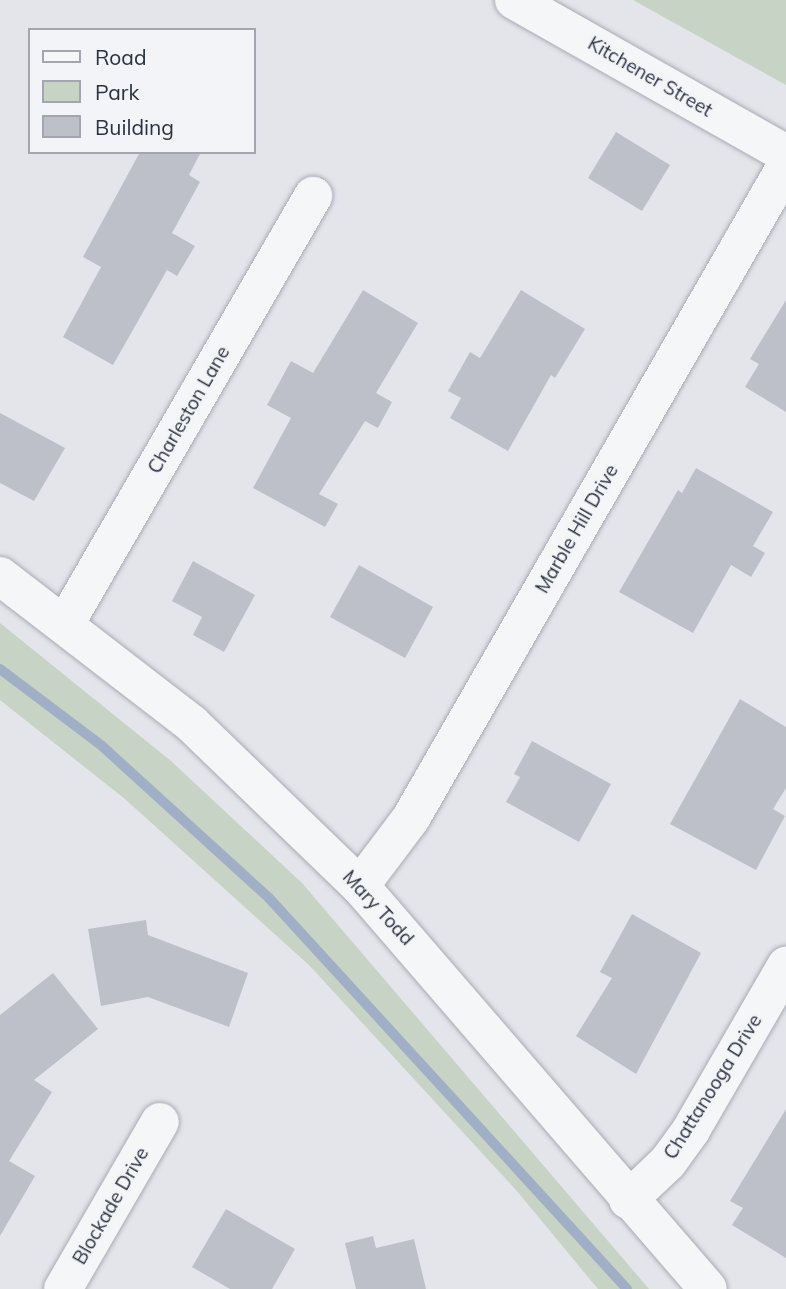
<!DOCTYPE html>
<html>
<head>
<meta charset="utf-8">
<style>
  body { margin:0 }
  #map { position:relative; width:786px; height:1289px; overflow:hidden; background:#e3e5ea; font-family:Mulish,sans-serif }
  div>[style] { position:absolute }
  .green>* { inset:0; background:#c7d3c5 }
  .stream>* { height:10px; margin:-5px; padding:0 5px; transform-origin:5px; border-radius:5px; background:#a1afc6 }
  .building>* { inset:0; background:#bdc0c9 }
  .roads { filter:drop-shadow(0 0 2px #a8abb4) drop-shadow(0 0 2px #a8abb4) }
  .minor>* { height:38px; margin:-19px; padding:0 19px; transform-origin:19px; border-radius:19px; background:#f5f6f8 }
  span { translate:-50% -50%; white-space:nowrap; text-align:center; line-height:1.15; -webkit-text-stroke:5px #f2f4f7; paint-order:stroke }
  .street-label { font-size:19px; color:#2c3140 }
  .legend { position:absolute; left:28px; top:28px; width:228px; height:126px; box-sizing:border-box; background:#f2f4f7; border:2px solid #a3a6ae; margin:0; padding:9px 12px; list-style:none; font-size:21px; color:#2c3140 }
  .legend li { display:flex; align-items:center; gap:14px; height:35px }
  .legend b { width:35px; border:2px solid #a3a6ae }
</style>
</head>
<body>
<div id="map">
  <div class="green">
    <div style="clip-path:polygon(633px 0,786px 0,786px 85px)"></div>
    <div style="clip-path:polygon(0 623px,171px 761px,302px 883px,649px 1289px,598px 1289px,516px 1190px,309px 965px,125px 799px,0 700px)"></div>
  </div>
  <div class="stream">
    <div style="left:0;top:669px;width:128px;rotate:37deg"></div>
    <div style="left:102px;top:746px;width:226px;rotate:42.3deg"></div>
    <div style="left:269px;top:898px;width:530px;rotate:47.52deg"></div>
  </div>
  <div class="building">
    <div style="clip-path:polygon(616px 132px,670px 165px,642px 211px,588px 178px)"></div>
    <div style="clip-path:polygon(140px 152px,201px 152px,189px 175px,200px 182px,172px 233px,195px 246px,177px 276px,167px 270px,113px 365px,63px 337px,101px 267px,83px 257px)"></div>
    <div style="clip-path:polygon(363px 290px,418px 323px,376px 393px,392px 402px,378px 428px,365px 421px,319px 494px,338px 504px,325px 527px,253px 488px,291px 418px,267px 405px,291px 361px,313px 373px)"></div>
    <div style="clip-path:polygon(521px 290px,585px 329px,555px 378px,551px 375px,508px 451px,450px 418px,461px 398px,448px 391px,470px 352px,480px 358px)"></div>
    <div style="clip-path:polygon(786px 300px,786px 412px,745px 387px,759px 364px,750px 359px)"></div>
    <div style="clip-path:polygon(0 413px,65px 448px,34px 501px,0 483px)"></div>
    <div style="clip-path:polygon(696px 468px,773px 512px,753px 546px,765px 553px,751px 577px,731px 565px,693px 633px,619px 592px,678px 490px,682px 493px)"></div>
    <div style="clip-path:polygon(193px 561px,255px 595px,224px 652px,193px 635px,202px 617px,172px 601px)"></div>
    <div style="clip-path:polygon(359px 565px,433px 607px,405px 658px,330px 617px)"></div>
    <div style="clip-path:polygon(740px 699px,786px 727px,786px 788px,773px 809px,785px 816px,756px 870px,670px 824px)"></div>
    <div style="clip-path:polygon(532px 741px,611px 784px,579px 842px,506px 802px,520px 777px,514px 774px)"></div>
    <div style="clip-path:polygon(632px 914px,701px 953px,636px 1074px,576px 1036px,612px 978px,600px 972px)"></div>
    <div style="clip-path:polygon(146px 920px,148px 935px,248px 973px,229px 1027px,148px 997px,101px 1006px,88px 929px)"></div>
    <div style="clip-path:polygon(53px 973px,98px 1029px,34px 1080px,52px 1092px,9px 1161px,35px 1176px,0 1236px,0 1015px)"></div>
    <div style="clip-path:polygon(786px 1109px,786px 1258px,732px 1225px,743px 1208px,730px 1201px)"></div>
    <div style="clip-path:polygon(226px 1209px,295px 1249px,272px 1289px,230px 1289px,192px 1267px)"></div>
    <div style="clip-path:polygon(373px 1236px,376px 1248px,414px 1239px,426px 1289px,356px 1289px,345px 1243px)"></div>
  </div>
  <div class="roads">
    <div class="minor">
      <div style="left:514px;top:0;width:313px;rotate:29.5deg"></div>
      <div style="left:0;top:576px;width:242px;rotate:37.6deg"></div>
      <div style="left:192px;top:724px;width:233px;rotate:44deg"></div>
      <div style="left:360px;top:886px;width:532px;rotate:49.19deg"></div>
      <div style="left:65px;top:624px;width:495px;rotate:-59.9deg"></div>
      <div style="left:360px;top:886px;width:85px;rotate:-53.1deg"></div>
      <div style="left:411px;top:818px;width:752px;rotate:-60.09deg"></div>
      <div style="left:628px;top:1200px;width:55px;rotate:-43.5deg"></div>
      <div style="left:668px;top:1162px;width:39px;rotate:-54deg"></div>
      <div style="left:691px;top:1130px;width:190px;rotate:-59.9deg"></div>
      <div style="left:63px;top:1289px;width:193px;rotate:-59.9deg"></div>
    </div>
  </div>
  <div class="street-label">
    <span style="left:650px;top:77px;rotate:30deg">Kitchener Street</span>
    <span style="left:189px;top:410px;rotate:-60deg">Charleston Lane</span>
    <span style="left:577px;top:529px;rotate:-60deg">Marble Hill Drive</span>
    <span style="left:378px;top:908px;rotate:47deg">Mary Todd</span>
    <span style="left:713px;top:1087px;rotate:-58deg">Chattanooga Drive</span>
    <span style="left:111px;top:1206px;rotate:-60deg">Blockade Drive</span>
  </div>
  <ul class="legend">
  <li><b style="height:9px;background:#f5f6f8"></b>Road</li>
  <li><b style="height:19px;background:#c7d3c5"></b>Park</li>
  <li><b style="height:19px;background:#bdc0c9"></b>Building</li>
  </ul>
</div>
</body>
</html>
